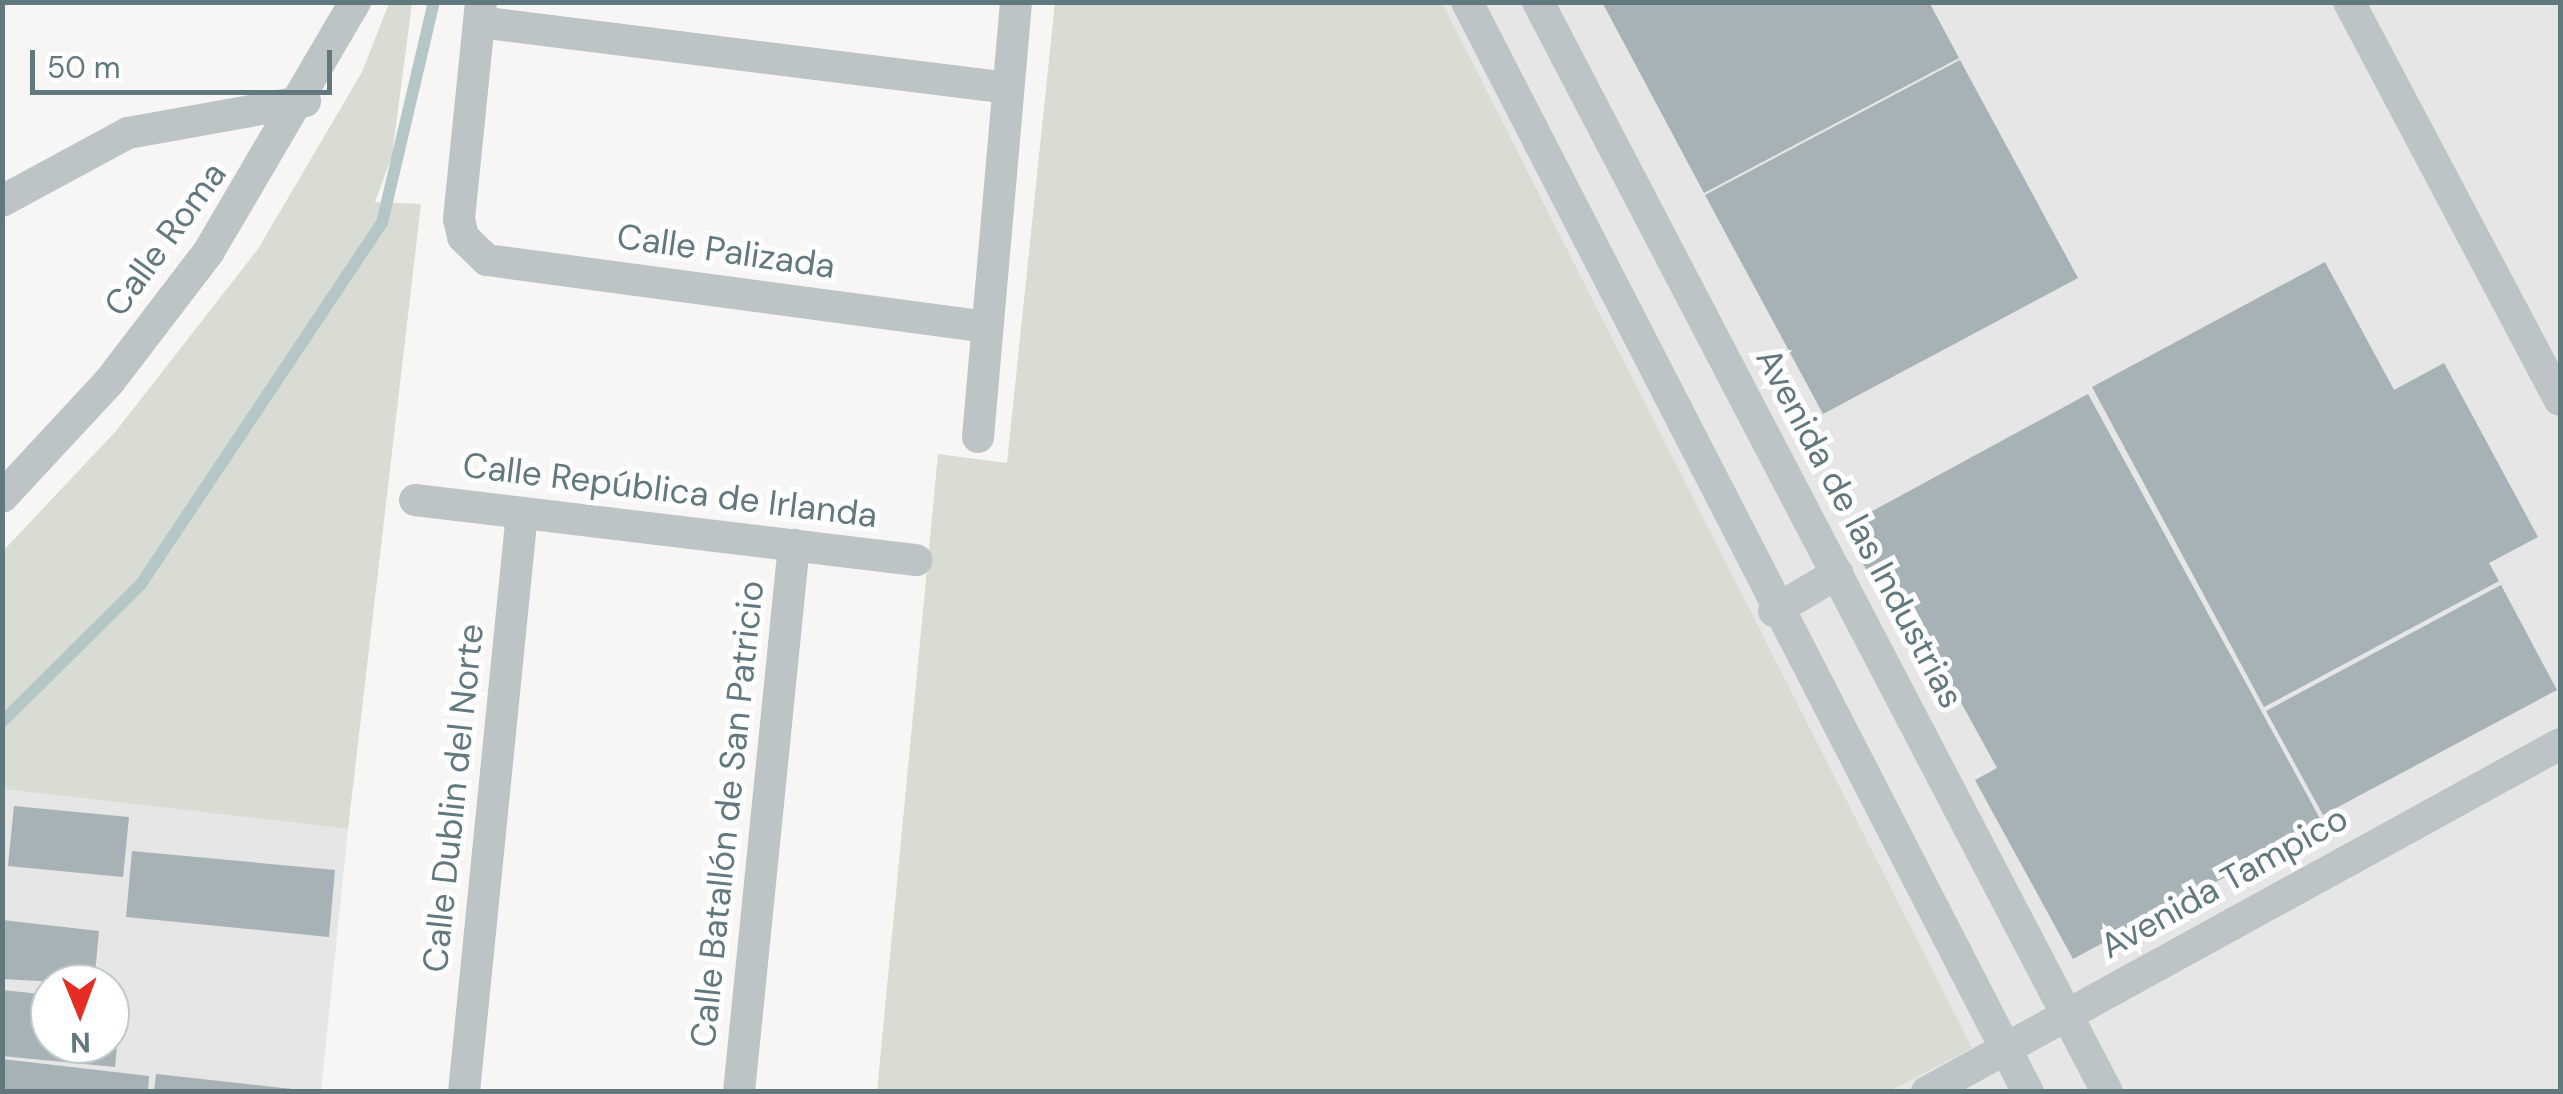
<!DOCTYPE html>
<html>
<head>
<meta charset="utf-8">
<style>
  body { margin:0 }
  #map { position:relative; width:2563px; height:1094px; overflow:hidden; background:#f7f6f4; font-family:"DM Sans",sans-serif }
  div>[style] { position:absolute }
  .built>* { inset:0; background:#e5e6e5 }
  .green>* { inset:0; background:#d8dcd3 }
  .stream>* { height:12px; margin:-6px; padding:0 6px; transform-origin:6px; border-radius:6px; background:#b5c6c7 }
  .building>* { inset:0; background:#a6b2b5 }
  .street>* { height:32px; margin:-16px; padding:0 16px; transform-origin:16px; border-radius:16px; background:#bdc4c6 }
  span { translate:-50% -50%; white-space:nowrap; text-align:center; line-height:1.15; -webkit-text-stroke:10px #fff; paint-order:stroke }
  .street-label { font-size:35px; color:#61787f }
  .frame { position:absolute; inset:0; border:5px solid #61787f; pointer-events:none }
  .north { position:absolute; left:30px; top:964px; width:100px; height:100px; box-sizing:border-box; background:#fff; border:2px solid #c0c9cc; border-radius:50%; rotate:179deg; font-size:28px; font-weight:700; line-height:40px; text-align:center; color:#61787f }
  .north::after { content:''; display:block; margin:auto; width:35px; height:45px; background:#e62c24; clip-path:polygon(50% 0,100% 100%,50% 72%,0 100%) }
  .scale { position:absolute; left:30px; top:50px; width:302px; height:45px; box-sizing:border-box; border:5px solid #61787f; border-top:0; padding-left:12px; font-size:30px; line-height:35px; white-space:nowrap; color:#61787f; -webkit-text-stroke:8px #fff; paint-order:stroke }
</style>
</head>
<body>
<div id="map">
  <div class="built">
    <div style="clip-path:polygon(1055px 3px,2560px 3px,2560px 1091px,943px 1092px)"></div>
    <div style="clip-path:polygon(evenodd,3px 789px,348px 829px,321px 1091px,3px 1092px,3px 789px,50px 984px,110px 984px,110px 1044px,50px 1044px,50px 984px)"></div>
  </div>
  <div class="green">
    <div style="clip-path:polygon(389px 3px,412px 3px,392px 156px,375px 202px,421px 204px,348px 829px,3px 789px,3px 551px,116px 431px,258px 249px,362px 72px)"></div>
    <div style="clip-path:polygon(1055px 3px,1442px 3px,1972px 1048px,1888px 1092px,877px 1092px,938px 454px,1007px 463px)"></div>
  </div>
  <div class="stream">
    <div style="left:2px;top:722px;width:196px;rotate:-44.8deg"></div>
    <div style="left:141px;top:584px;width:434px;rotate:-56.3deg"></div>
    <div style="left:382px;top:223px;width:227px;rotate:-76.8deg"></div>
  </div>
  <div class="building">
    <div style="clip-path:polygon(1602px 2px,1929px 2px,1959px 58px,1704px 193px)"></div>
    <div style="clip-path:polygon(1960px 60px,2078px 278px,1823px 414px,1705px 195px)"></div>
    <div style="clip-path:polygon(2325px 262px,2394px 390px,2444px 363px,2538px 537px,2489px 563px,2499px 581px,2264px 707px,2092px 387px)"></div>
    <div style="clip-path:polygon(2088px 394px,2323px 824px,2073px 959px,1975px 780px,1997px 768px,1889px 571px,1872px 580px,1843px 527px)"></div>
    <div style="clip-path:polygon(2501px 585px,2557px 690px,2323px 815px,2266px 711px)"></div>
    <div style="clip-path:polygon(14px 806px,129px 817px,123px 877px,8px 866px)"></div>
    <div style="clip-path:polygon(132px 851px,335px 870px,329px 937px,126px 917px)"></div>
    <div style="clip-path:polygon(2px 920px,99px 931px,94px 984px,2px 979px)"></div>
    <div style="clip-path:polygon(2px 990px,50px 995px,50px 1044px,110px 1044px,110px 1002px,121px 1003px,115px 1067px,2px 1056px)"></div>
    <div style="clip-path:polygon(2px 1059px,149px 1076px,148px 1092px,2px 1092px)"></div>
    <div style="clip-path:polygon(156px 1074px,292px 1089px,292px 1092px,154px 1092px)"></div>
  </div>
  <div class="street">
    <div style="left:481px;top:2px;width:218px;rotate:95.8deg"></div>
    <div style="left:459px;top:219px;width:18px;rotate:77deg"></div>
    <div style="left:463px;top:237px;width:33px;rotate:44deg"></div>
    <div style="left:487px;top:260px;width:504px;rotate:7.63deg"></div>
    <div style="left:1467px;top:2px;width:1226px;rotate:62.77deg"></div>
    <div style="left:1538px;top:2px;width:1230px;rotate:62.43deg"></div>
    <div style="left:2349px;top:2px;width:450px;rotate:62.1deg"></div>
    <div style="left:479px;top:22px;width:533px;rotate:7.11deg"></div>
    <div style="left:2px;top:201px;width:143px;rotate:-28.4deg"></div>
    <div style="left:128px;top:133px;width:180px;rotate:-10.2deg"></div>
    <div style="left:978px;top:437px;width:437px;rotate:-85deg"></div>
    <div style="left:2px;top:497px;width:157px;rotate:-47.1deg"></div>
    <div style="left:109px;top:382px;width:165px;rotate:-52.6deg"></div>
    <div style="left:209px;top:251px;width:289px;rotate:-59.6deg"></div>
    <div style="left:415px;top:500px;width:505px;rotate:6.83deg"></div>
    <div style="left:1774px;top:611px;width:74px;rotate:-30.7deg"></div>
    <div style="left:464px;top:1092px;width:582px;rotate:-84.28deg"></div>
    <div style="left:739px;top:1092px;width:550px;rotate:-84.26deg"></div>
    <div style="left:1927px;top:1092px;width:722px;rotate:-28.8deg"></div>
  </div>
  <div class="street-label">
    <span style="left:165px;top:239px;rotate:-54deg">Calle Roma</span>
    <span style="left:726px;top:251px;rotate:8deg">Calle Palizada</span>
    <span style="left:670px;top:490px;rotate:7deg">Calle República de Irlanda</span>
    <span style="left:1860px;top:528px;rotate:62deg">Avenida de las Industrias</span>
    <span style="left:453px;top:798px;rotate:-84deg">Calle Dublin del Norte</span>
    <span style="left:727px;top:814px;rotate:-84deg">Calle Batallón de San Patricio</span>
    <span style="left:2224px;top:882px;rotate:-29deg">Avenida Tampico</span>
  </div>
  <div class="frame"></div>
  <div class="north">N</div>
  <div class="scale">50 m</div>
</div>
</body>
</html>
